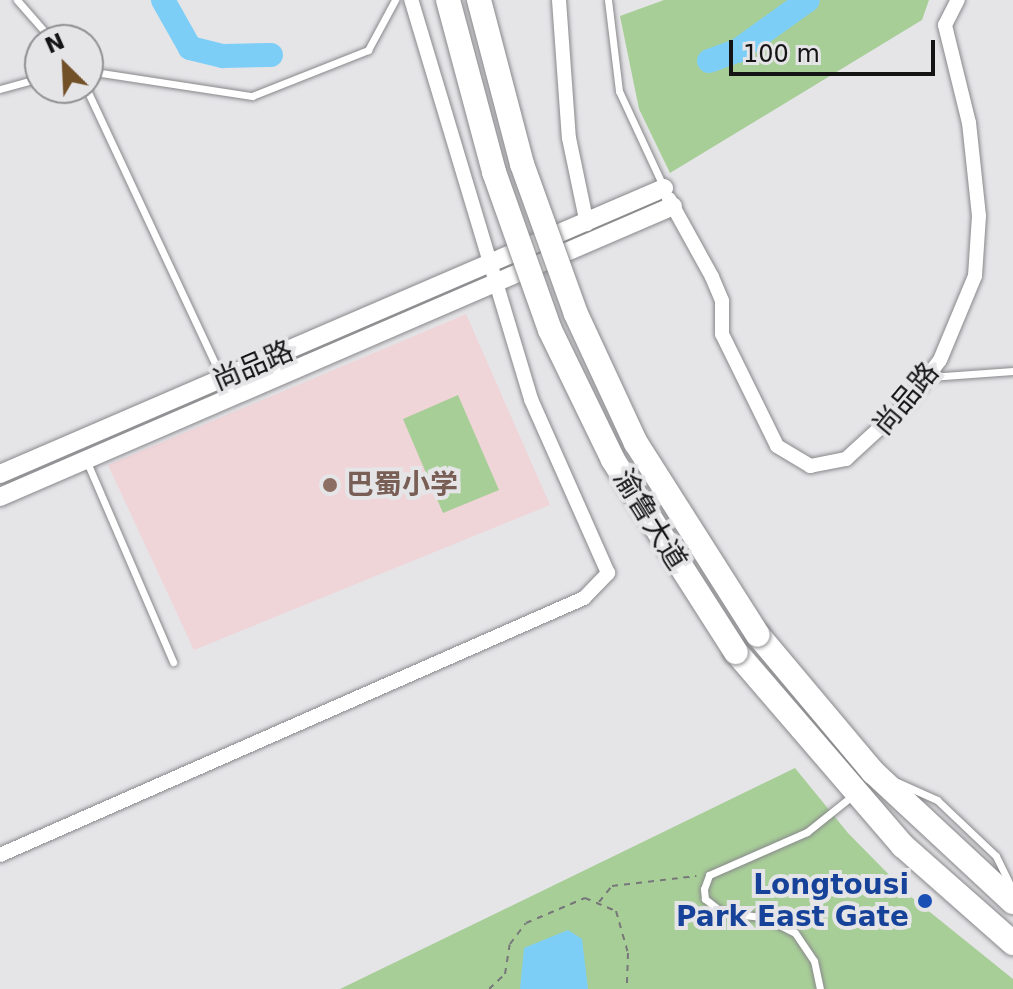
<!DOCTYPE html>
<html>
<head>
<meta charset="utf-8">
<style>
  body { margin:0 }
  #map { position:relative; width:1013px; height:989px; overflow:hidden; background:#e5e5e8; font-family:"DejaVu Sans","Noto Sans SC",sans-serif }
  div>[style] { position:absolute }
  .education>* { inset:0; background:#efd4d8 }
  .green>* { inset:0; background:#a8ce98 }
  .water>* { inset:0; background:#7dcef7 }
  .river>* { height:24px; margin:-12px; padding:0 12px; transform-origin:12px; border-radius:12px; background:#7dcef7 }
  .path>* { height:2px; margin-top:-1px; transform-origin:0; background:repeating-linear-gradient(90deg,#777779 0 6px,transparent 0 12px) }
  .roads { filter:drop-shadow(0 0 2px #88888b) drop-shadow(0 0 2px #88888b) }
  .lane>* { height:7px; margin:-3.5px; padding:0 3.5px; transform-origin:3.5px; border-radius:3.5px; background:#fff }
  .street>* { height:14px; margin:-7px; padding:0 7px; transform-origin:7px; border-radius:7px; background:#fff }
  .secondary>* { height:18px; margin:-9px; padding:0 9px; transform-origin:9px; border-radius:9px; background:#fff }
  .highway>* { height:24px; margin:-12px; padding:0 12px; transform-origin:12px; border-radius:12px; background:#fff }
  .bridges { filter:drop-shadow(0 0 2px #88888b) drop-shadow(0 0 2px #88888b) }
  .highway-bridge>* { height:24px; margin:-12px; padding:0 12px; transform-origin:12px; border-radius:12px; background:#fff }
  .dots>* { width:22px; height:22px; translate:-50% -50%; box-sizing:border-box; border:4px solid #e5e5e8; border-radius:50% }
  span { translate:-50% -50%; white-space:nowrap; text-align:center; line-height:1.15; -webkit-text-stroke:8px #e5e5e8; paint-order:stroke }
  .street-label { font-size:28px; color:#141415 }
  .education-label { font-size:28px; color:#785e54; font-weight:700 }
  .left { translate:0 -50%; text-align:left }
  .transit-label { font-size:28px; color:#164399; font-weight:700 }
  .right { translate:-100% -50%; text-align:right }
  .north { position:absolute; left:24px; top:24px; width:80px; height:80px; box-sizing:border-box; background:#e5e5e8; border:2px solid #919194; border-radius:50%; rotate:336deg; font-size:22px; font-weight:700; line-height:32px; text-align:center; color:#141415 }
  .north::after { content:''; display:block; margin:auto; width:28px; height:36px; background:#725028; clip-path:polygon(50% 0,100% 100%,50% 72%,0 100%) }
  .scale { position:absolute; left:729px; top:40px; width:206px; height:36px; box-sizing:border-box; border:4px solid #141415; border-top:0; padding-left:10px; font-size:24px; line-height:28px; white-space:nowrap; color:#141415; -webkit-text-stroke:6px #e5e5e8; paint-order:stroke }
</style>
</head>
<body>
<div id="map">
  <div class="education">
    <div style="clip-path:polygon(466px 314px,550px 505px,194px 650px,108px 465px)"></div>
  </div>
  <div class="green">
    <div style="clip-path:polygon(664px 0,929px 0,922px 20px,670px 173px,639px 109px,620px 16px)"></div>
    <div style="clip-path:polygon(458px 395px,499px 490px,443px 513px,403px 419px)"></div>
    <div style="clip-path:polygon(795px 768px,848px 833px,910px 896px,1013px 979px,1013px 989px,340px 989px)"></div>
  </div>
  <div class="water">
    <div style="clip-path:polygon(568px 930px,582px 939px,588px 989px,520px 989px,524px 948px)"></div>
  </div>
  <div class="river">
    <div style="left:163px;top:0;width:55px;rotate:60.6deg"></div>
    <div style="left:190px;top:48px;width:34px;rotate:14deg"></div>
    <div style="left:223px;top:56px;width:48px;rotate:-1.2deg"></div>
    <div style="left:709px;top:61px;width:30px;rotate:-20deg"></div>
    <div style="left:737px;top:51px;width:87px;rotate:-35.7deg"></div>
  </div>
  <div class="path">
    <div style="left:599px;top:902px;width:21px;rotate:-51deg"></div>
    <div style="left:612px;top:886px;width:85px;rotate:-6.8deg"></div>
    <div style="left:489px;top:989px;width:22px;rotate:-43deg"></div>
    <div style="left:505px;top:974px;width:30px;rotate:-81deg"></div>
    <div style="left:510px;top:944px;width:26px;rotate:-53deg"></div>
    <div style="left:526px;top:923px;width:64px;rotate:-23deg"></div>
    <div style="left:585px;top:898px;width:34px;rotate:23deg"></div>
    <div style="left:616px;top:911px;width:44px;rotate:74.1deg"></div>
    <div style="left:628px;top:953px;width:36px;rotate:92deg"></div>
  </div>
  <div class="roads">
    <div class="lane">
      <div style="left:17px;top:0;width:53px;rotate:48.8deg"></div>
      <div style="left:608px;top:0;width:92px;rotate:83.1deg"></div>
      <div style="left:619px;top:91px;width:105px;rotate:65.1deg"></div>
      <div style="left:88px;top:71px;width:166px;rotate:8.7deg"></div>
      <div style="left:252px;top:96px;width:125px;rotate:-21.6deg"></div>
      <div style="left:368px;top:50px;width:57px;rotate:-61.6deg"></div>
      <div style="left:86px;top:88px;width:320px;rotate:64.9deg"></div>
      <div style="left:0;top:89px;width:41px;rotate:-15.4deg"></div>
      <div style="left:930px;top:377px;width:83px;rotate:-4.1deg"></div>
      <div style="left:87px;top:462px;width:218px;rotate:66.7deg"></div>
      <div style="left:897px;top:782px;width:44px;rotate:24.2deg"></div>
      <div style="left:937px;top:800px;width:81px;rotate:43.5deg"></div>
      <div style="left:996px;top:856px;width:34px;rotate:64deg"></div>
      <div style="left:820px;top:989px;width:29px;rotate:-102deg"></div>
      <div style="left:814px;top:961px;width:34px;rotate:-124deg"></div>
      <div style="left:795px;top:933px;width:36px;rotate:-153deg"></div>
      <div style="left:763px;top:917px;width:40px;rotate:-174.3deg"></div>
      <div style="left:723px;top:913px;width:23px;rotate:-142deg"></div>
      <div style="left:705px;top:899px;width:10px;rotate:-96deg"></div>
      <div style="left:704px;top:889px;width:15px;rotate:-70deg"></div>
      <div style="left:709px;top:875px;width:107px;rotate:-23.7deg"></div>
      <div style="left:807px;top:832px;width:58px;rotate:-38.7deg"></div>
    </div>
    <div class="street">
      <div style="left:559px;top:0;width:138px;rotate:85.9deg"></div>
      <div style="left:569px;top:138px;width:88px;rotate:78.2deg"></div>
      <div style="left:669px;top:199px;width:89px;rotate:61.1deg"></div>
      <div style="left:712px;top:277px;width:26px;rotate:67deg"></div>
      <div style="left:722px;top:301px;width:33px;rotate:90deg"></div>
      <div style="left:722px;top:334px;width:125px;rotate:63.8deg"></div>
      <div style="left:777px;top:446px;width:39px;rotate:31deg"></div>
      <div style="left:810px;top:466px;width:37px;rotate:-11deg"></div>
      <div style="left:846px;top:459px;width:86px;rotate:-42.6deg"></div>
      <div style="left:909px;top:401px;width:51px;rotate:-52.9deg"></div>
      <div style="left:940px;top:360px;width:91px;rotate:-67.4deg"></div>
      <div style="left:975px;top:276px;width:60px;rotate:-86.2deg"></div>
      <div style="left:979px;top:216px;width:94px;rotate:-96.1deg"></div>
      <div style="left:969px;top:123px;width:101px;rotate:-103.8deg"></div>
      <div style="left:945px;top:25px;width:28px;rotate:-63deg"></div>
      <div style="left:0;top:855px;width:638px;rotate:-23.75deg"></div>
      <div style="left:584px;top:598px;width:35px;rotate:-46deg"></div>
      <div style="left:608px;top:573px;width:190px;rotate:-113.9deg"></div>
      <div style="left:531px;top:399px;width:417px;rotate:-106.7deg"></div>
    </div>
    <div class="secondary">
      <div style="left:0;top:474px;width:723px;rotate:-23.3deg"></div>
      <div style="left:0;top:497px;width:733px;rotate:-23.38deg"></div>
    </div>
    <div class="highway">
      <div style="left:758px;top:635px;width:179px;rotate:50deg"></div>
      <div style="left:873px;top:772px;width:191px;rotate:42.9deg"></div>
      <div style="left:736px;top:652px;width:256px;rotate:49.3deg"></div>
      <div style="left:903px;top:846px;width:147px;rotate:41.4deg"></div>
    </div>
  </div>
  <div class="bridges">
    <div class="highway-bridge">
      <div style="left:448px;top:0;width:178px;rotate:75deg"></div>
      <div style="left:494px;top:172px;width:168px;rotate:70.5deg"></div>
      <div style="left:550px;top:330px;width:144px;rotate:64.1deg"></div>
      <div style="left:613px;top:460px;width:228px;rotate:57.4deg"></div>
      <div style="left:479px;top:0;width:170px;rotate:75.3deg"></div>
      <div style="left:522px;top:164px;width:159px;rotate:70.2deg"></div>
      <div style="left:576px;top:314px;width:142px;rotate:65.1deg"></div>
      <div style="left:636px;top:443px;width:227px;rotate:57.6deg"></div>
    </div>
  </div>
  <div class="dots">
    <div style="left:330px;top:485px;background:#8d6e63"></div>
    <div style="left:925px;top:901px;background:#1a4fb4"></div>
  </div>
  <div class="street-label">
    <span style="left:253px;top:366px;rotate:-23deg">尚品路</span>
    <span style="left:906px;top:399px;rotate:-50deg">尚品路</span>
    <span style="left:650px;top:520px;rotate:58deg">渝鲁大道</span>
  </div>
  <div class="education-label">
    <span class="left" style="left:346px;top:485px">巴蜀小学</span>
  </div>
  <div class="transit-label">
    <span class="right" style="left:909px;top:901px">Longtousi<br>Park East Gate</span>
  </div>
  <div class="north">N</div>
  <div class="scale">100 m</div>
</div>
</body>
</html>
